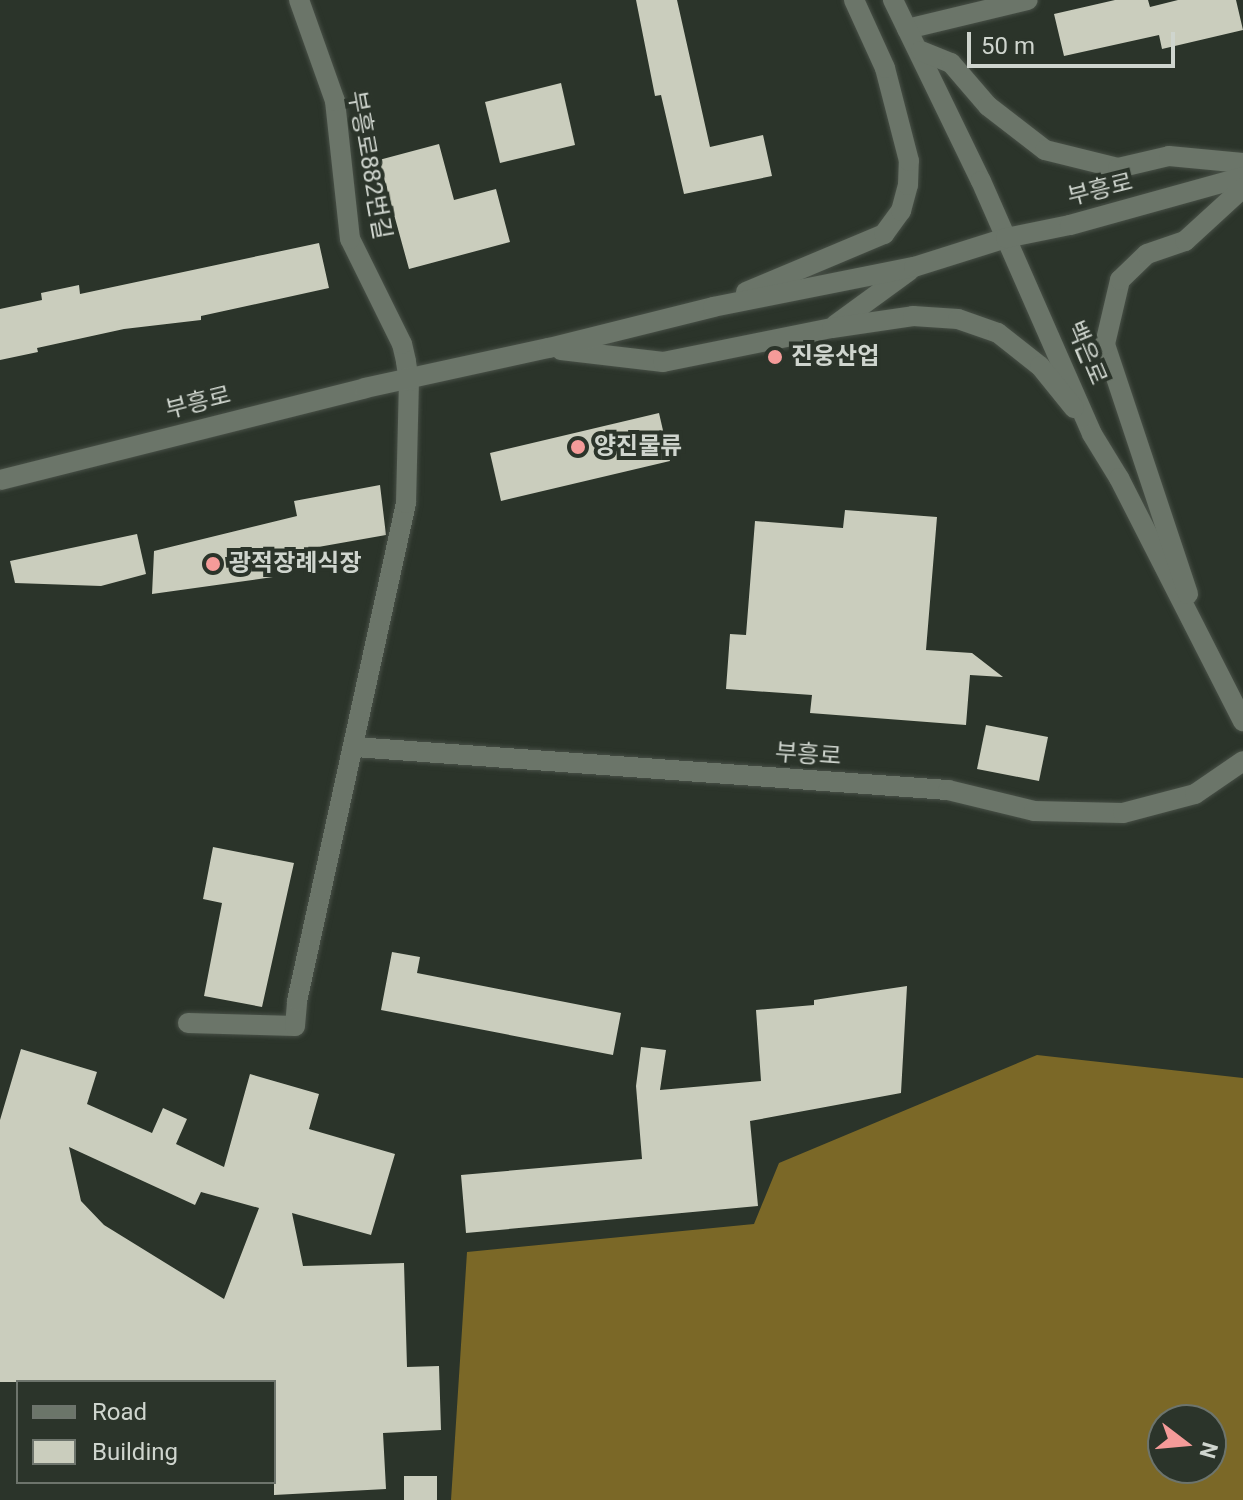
<!DOCTYPE html>
<html>
<head>
<meta charset="utf-8">
<style>
  body { margin:0 }
  #map { position:relative; width:1243px; height:1500px; overflow:hidden; background:#2b342a; font-family:Roboto,"Noto Sans KR",sans-serif }
  div>[style] { position:absolute }
  .forest>* { inset:0; background:#7b6827 }
  .building>* { inset:0; background:#cacdbd }
  .roads { filter:drop-shadow(0 0 2px #485047) drop-shadow(0 0 2px #485047) }
  .street>* { height:20px; margin:-10px; padding:0 10px; transform-origin:10px; border-radius:10px; background:#6b7569 }
  .secondary>* { height:20px; margin:-10px; padding:0 10px; transform-origin:10px; border-radius:10px; background:#6b7569 }
  .dots>* { width:22px; height:22px; translate:-50% -50%; box-sizing:border-box; border:4px solid #2b342a; border-radius:50% }
  span { translate:-50% -50%; white-space:nowrap; text-align:center; line-height:1.15; -webkit-text-stroke:8px #2b342a; paint-order:stroke }
  .street-label { font-size:24px; color:#cfd5ce }
  .poi-label { font-size:24px; color:#cfd5ce; font-weight:700 }
  .left { translate:0 -50%; text-align:left }
  .legend { position:absolute; left:16px; top:1380px; width:260px; height:104px; box-sizing:border-box; background:#2b342a; border:2px solid #6d746c; margin:0; padding:10px 14px; list-style:none; font-size:24px; color:#cfd5ce }
  .legend li { display:flex; align-items:center; gap:16px; height:40px }
  .legend b { width:40px; border:2px solid #6d746c }
  .north { position:absolute; left:1147px; top:1404px; width:80px; height:80px; box-sizing:border-box; background:#2b342a; border:2px solid #6d746c; border-radius:50%; rotate:106deg; font-size:22px; font-weight:700; line-height:32px; text-align:center; color:#cfd5ce }
  .north::after { content:''; display:block; margin:auto; width:28px; height:36px; background:#f59b99; clip-path:polygon(50% 0,100% 100%,50% 72%,0 100%) }
  .scale { position:absolute; left:967px; top:32px; width:208px; height:36px; box-sizing:border-box; border:4px solid #cfd5ce; border-top:0; padding-left:10px; font-size:24px; line-height:28px; white-space:nowrap; color:#cfd5ce; -webkit-text-stroke:6px #2b342a; paint-order:stroke }
</style>
</head>
<body>
<div id="map">
  <div class="forest">
    <div style="clip-path:polygon(evenodd,1037px 1055px,1243px 1078px,1243px 1500px,451px 1500px,467px 1252px,754px 1224px,779px 1163px,1037px 1055px,1163px 1420px,1211px 1420px,1211px 1468px,1163px 1468px,1163px 1420px)"></div>
  </div>
  <div class="building">
    <div style="clip-path:polygon(636px 0,677px 0,710px 147px,763px 135px,772px 176px,684px 194px,661px 95px,655px 96px)"></div>
    <div style="clip-path:polygon(1115px 0,1148px 0,1150px 7px,1178px 0,1236px 0,1243px 30px,1162px 49px,1159px 35px,1064px 56px,1054px 14px)"></div>
    <div style="clip-path:polygon(561px 83px,575px 145px,500px 163px,485px 102px)"></div>
    <div style="clip-path:polygon(439px 144px,454px 200px,496px 189px,510px 242px,409px 269px,379px 160px)"></div>
    <div style="clip-path:polygon(319px 243px,329px 288px,201px 316px,201px 320px,124px 329px,37px 348px,38px 352px,0 360px,0 309px,42px 300px,41px 293px,79px 285px,80px 294px)"></div>
    <div style="clip-path:polygon(659px 413px,670px 461px,501px 501px,490px 453px)"></div>
    <div style="clip-path:polygon(380px 485px,386px 535px,273px 555px,273px 577px,152px 594px,154px 551px,297px 516px,294px 501px)"></div>
    <div style="clip-path:polygon(845px 510px,937px 517px,926px 650px,972px 653px,1003px 677px,970px 675px,966px 725px,810px 713px,812px 695px,726px 689px,730px 634px,746px 635px,755px 521px,843px 528px)"></div>
    <div style="clip-path:polygon(137px 534px,146px 574px,101px 586px,15px 583px,10px 561px)"></div>
    <div style="clip-path:polygon(986px 725px,1048px 737px,1039px 781px,977px 769px)"></div>
    <div style="clip-path:polygon(213px 847px,294px 863px,262px 1007px,204px 996px,222px 903px,203px 899px)"></div>
    <div style="clip-path:polygon(392px 952px,420px 957px,417px 973px,621px 1013px,613px 1055px,381px 1010px)"></div>
    <div style="clip-path:polygon(907px 986px,901px 1093px,750px 1121px,758px 1206px,466px 1233px,461px 1175px,642px 1159px,636px 1086px,641px 1047px,666px 1050px,660px 1090px,761px 1081px,756px 1010px,814px 1005px,814px 1000px)"></div>
    <div style="clip-path:polygon(evenodd,21px 1049px,97px 1072px,87px 1104px,152px 1133px,163px 1108px,187px 1119px,176px 1144px,224px 1167px,250px 1074px,319px 1094px,309px 1129px,395px 1154px,371px 1235px,292px 1213px,303px 1266px,404px 1263px,407px 1367px,439px 1366px,441px 1430px,383px 1433px,386px 1489px,274px 1495px,274px 1382px,0 1382px,0 1120px,21px 1049px,69px 1147px,195px 1205px,201px 1192px,259px 1208px,224px 1299px,104px 1225px,81px 1201px,69px 1147px)"></div>
    <div style="clip-path:polygon(404px 1476px,437px 1476px,437px 1500px,404px 1500px)"></div>
  </div>
  <div class="roads">
    <div class="street">
      <div style="left:907px;top:29px;width:124px;rotate:-13.5deg"></div>
      <div style="left:355px;top:747px;width:595px;rotate:4.15deg"></div>
      <div style="left:948px;top:790px;width:89px;rotate:13.7deg"></div>
      <div style="left:1034px;top:811px;width:89px;rotate:1.3deg"></div>
      <div style="left:1123px;top:813px;width:74px;rotate:-14.8deg"></div>
      <div style="left:1195px;top:794px;width:58px;rotate:-34.5deg"></div>
      <div style="left:188px;top:1023px;width:107px;rotate:1.6deg"></div>
      <div style="left:295px;top:1026px;width:25px;rotate:-85deg"></div>
      <div style="left:297px;top:1001px;width:510px;rotate:-77.65deg"></div>
      <div style="left:406px;top:503px;width:122px;rotate:-88.6deg"></div>
      <div style="left:409px;top:381px;width:20px;rotate:-99deg"></div>
      <div style="left:406px;top:361px;width:17px;rotate:-103deg"></div>
      <div style="left:402px;top:344px;width:117px;rotate:-116.3deg"></div>
      <div style="left:350px;top:239px;width:139px;rotate:-96.2deg"></div>
      <div style="left:335px;top:101px;width:107px;rotate:-109.6deg"></div>
    </div>
    <div class="secondary">
      <div style="left:893px;top:0;width:201px;rotate:64.1deg"></div>
      <div style="left:981px;top:181px;width:276px;rotate:66.3deg"></div>
      <div style="left:1092px;top:434px;width:52px;rotate:58.5deg"></div>
      <div style="left:1119px;top:478px;width:273px;rotate:63deg"></div>
      <div style="left:921px;top:51px;width:32px;rotate:22deg"></div>
      <div style="left:951px;top:63px;width:57px;rotate:49.3deg"></div>
      <div style="left:988px;top:106px;width:72px;rotate:37.7deg"></div>
      <div style="left:1045px;top:150px;width:75px;rotate:13.9deg"></div>
      <div style="left:1118px;top:168px;width:52px;rotate:-13.2deg"></div>
      <div style="left:1169px;top:156px;width:74px;rotate:5.4deg"></div>
      <div style="left:746px;top:292px;width:150px;rotate:-22.8deg"></div>
      <div style="left:884px;top:234px;width:29px;rotate:-54deg"></div>
      <div style="left:901px;top:211px;width:27px;rotate:-75deg"></div>
      <div style="left:908px;top:185px;width:24px;rotate:-88deg"></div>
      <div style="left:909px;top:161px;width:96px;rotate:-104.5deg"></div>
      <div style="left:885px;top:68px;width:75px;rotate:-114.5deg"></div>
      <div style="left:835px;top:325px;width:92px;rotate:-36.1deg"></div>
      <div style="left:561px;top:350px;width:103px;rotate:6.7deg"></div>
      <div style="left:663px;top:362px;width:172px;rotate:-11.4deg"></div>
      <div style="left:832px;top:328px;width:82px;rotate:-8.4deg"></div>
      <div style="left:913px;top:316px;width:45px;rotate:3.8deg"></div>
      <div style="left:958px;top:319px;width:42px;rotate:19.3deg"></div>
      <div style="left:998px;top:333px;width:53px;rotate:38.2deg"></div>
      <div style="left:1040px;top:366px;width:54px;rotate:51deg"></div>
      <div style="left:0;top:480px;width:376px;rotate:-14.1deg"></div>
      <div style="left:365px;top:388px;width:188px;rotate:-12.3deg"></div>
      <div style="left:549px;top:348px;width:169px;rotate:-14deg"></div>
      <div style="left:713px;top:307px;width:205px;rotate:-11.3deg"></div>
      <div style="left:914px;top:267px;width:96px;rotate:-17.5deg"></div>
      <div style="left:1006px;top:238px;width:65px;rotate:-11.5deg"></div>
      <div style="left:1070px;top:225px;width:180px;rotate:-15.5deg"></div>
      <div style="left:1188px;top:594px;width:263px;rotate:-108.4deg"></div>
      <div style="left:1105px;top:344px;width:66px;rotate:-76.8deg"></div>
      <div style="left:1120px;top:280px;width:37px;rotate:-44deg"></div>
      <div style="left:1147px;top:254px;width:40px;rotate:-18.9deg"></div>
      <div style="left:1185px;top:241px;width:79px;rotate:-42.4deg"></div>
    </div>
  </div>
  <div class="dots">
    <div style="left:775px;top:357px;background:#f59b99"></div>
    <div style="left:578px;top:447px;background:#f59b99"></div>
    <div style="left:213px;top:564px;background:#f59b99"></div>
  </div>
  <div class="street-label">
    <span style="left:369px;top:165px;rotate:80deg">부흥로882번길</span>
    <span style="left:1100px;top:190px;rotate:-14deg">부흥로</span>
    <span style="left:1086px;top:353px;rotate:67deg">백은로</span>
    <span style="left:198px;top:403px;rotate:-14deg">부흥로</span>
    <span style="left:808px;top:755px;rotate:4deg">부흥로</span>
  </div>
  <div class="poi-label">
    <span class="left" style="left:791px;top:357px">진웅산업</span>
    <span class="left" style="left:594px;top:447px">양진물류</span>
    <span class="left" style="left:229px;top:564px">광적장례식장</span>
  </div>
  <ul class="legend">
  <li><b style="height:10px;background:#6b7569"></b>Road</li>
  <li><b style="height:22px;background:#cacdbd"></b>Building</li>
  </ul>
  <div class="north">N</div>
  <div class="scale">50 m</div>
</div>
</body>
</html>
